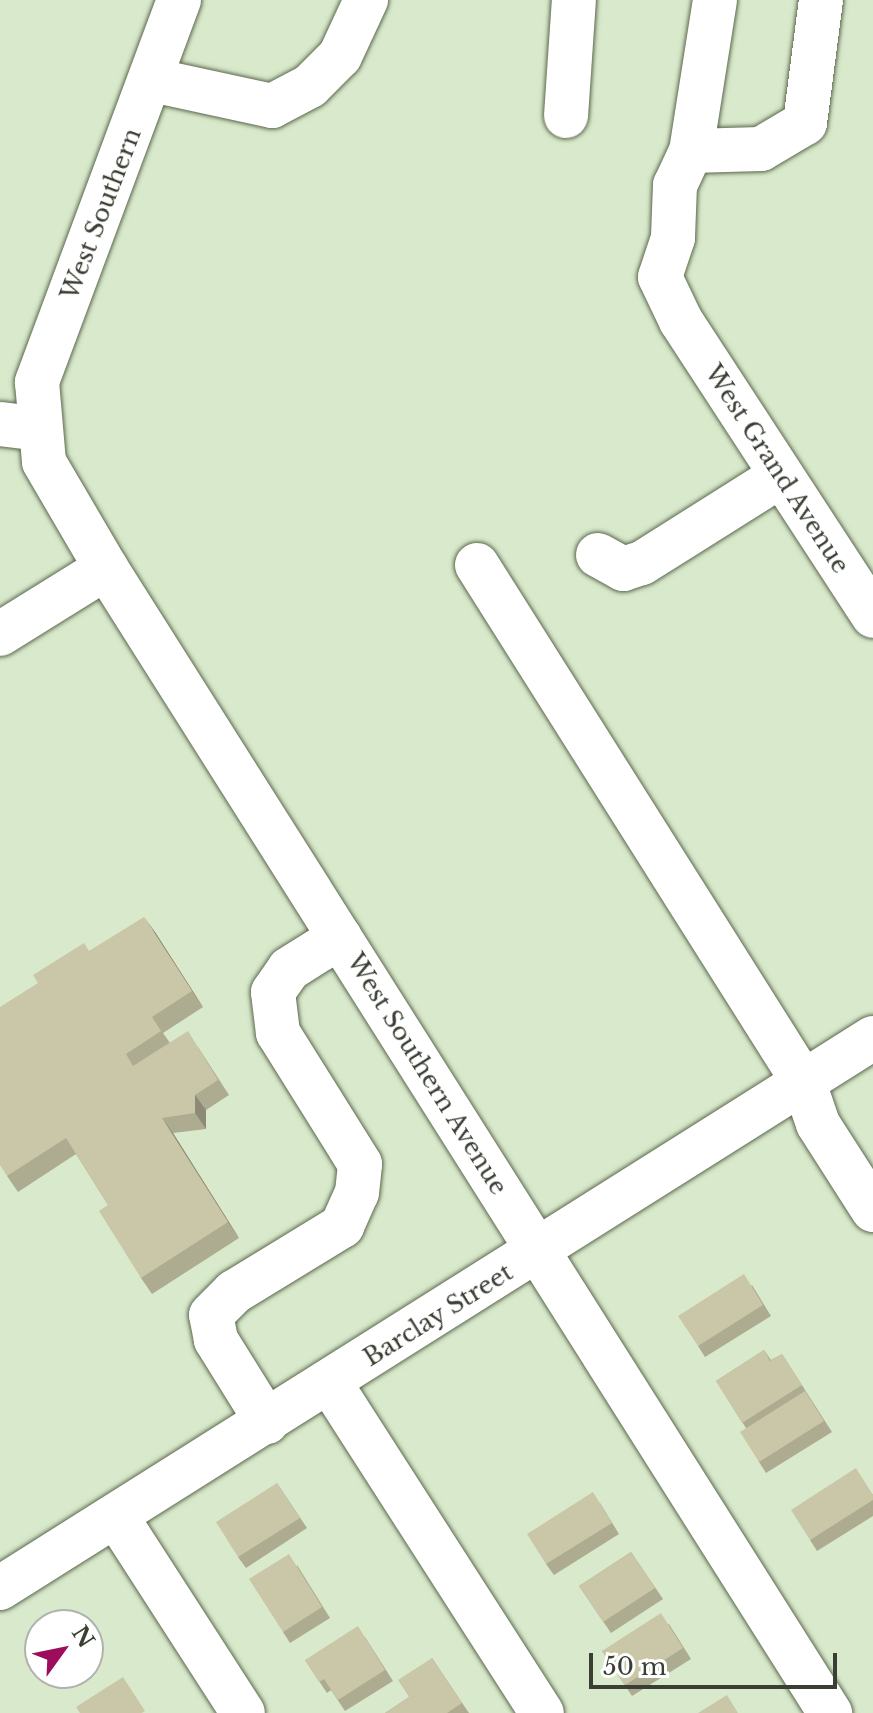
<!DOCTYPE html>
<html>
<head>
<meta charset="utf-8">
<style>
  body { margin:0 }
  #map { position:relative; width:873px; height:1713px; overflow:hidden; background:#d9e9cb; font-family:"Libre Baskerville",serif }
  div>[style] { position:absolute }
  .roads { filter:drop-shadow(0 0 2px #5b684e) drop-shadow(0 0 2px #5b684e) }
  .minor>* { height:44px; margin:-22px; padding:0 22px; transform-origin:22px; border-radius:22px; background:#fff }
  .wall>* { inset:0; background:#adab90 }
  .shaded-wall>* { inset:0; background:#8d8b75 }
  .building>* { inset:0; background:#c9c7a7 }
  span { translate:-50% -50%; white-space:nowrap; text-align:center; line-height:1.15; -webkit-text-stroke:7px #fff; paint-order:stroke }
  .street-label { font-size:24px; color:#393f33 }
  .north { position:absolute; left:24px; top:1609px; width:80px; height:80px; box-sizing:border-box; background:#fff; border:2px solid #b0b2ad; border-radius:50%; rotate:57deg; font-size:22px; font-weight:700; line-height:32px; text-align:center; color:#393f33 }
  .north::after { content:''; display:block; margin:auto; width:28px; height:36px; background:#9c0e5d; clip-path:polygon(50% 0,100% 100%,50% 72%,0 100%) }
  .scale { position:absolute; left:589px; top:1653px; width:248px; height:36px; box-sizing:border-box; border:4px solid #393f33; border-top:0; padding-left:10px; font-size:24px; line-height:28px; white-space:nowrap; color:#393f33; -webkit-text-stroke:6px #fff; paint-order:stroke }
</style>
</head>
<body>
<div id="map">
  <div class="roads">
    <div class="minor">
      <div style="left:179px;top:0;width:408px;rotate:110.4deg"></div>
      <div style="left:37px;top:382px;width:80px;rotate:85deg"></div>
      <div style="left:44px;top:462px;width:123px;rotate:59.7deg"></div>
      <div style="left:106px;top:568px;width:1355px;rotate:57.69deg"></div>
      <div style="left:715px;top:0;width:153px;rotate:99deg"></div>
      <div style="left:691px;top:151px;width:38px;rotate:115deg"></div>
      <div style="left:675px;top:185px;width:53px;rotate:92.2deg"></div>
      <div style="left:673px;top:238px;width:41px;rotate:108.4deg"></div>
      <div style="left:660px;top:277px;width:49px;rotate:64.5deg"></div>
      <div style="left:681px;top:321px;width:352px;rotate:56.9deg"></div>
      <div style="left:152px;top:80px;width:123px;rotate:12.2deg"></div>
      <div style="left:272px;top:106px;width:43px;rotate:-27.8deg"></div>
      <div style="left:310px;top:86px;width:42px;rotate:-45deg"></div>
      <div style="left:340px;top:56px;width:62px;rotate:-65.1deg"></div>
      <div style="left:566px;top:116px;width:116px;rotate:-86.1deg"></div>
      <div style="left:691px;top:151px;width:70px;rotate:-1.6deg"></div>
      <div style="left:761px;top:149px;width:51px;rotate:-30.6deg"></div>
      <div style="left:805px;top:123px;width:124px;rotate:-82.6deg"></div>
      <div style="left:0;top:424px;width:39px;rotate:7deg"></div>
      <div style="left:598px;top:555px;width:29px;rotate:29deg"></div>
      <div style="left:623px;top:569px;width:20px;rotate:-18deg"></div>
      <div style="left:642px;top:563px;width:163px;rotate:-32.2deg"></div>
      <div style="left:477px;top:565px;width:613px;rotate:57.74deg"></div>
      <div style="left:804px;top:1083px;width:43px;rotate:71.1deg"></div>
      <div style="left:818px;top:1124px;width:102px;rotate:57.4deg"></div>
      <div style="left:0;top:634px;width:125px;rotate:-31.9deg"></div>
      <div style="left:330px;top:1383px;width:392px;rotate:57.3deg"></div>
      <div style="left:267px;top:1422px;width:97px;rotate:-121.9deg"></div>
      <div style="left:216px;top:1340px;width:25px;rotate:-101deg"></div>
      <div style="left:211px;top:1315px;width:33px;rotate:-45deg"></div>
      <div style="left:234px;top:1292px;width:127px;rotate:-31.4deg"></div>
      <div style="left:342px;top:1226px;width:36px;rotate:-66deg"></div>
      <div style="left:357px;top:1193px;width:29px;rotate:-84deg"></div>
      <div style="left:360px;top:1164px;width:155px;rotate:-122deg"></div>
      <div style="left:278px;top:1033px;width:41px;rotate:-97deg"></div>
      <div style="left:273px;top:992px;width:28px;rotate:-55deg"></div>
      <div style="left:289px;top:969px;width:60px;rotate:-32.1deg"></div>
      <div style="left:116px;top:1516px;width:234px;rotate:57.2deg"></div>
      <div style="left:0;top:1588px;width:1032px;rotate:-32.21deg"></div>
    </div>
  </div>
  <div class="wall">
    <div style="clip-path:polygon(155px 932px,203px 1007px,163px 1033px,170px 1043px,198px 1047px,229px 1095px,206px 1110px,206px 1129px,173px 1133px,239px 1238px,152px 1294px,141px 1278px,108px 1205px,76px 1154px,18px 1192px,7px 1176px,89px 951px)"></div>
    <div style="clip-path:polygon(752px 1285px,771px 1316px,705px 1357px,698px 1346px)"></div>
    <div style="clip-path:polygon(764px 1350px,771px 1360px,782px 1354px,832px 1432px,766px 1473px,759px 1462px,746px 1428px,716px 1381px)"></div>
    <div style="clip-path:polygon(277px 1483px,307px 1528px,246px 1568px,238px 1557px)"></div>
    <div style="clip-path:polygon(873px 1494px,873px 1516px,817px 1551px,810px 1540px)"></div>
    <div style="clip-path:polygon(600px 1503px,619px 1534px,554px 1575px,546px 1564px)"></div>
    <div style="clip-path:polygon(631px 1552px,663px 1599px,611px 1633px,579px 1586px)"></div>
    <div style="clip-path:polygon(297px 1565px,330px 1618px,290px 1643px,283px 1632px)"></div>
    <div style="clip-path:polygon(669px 1624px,691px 1659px,632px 1696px,602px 1651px)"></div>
    <div style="clip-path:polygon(365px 1637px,393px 1681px,345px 1711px,331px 1690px,327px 1693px,305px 1660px)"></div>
    <div style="clip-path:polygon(432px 1658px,469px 1713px,385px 1713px,409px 1697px)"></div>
  </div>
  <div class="shaded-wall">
    <div style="clip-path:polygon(144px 917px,155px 932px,203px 1007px,192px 991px)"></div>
    <div style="clip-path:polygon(195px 1095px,206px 1110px,206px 1129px,195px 1113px)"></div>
    <div style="clip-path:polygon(162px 1118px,173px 1133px,239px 1238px,228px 1222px)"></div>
  </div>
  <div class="building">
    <div style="clip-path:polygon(144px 917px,192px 991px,152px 1017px,161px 1031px,126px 1054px,133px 1066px,188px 1031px,218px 1080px,195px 1095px,195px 1113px,162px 1118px,228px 1222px,141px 1278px,99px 1211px,108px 1205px,66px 1138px,7px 1176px,0 1165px,0 1007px,38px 983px,33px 975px,84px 943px,89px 951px)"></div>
    <div style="clip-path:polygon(744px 1274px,763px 1305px,698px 1346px,678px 1316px)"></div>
    <div style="clip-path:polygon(764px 1350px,770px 1361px,782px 1354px,802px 1385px,742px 1423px,716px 1381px)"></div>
    <div style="clip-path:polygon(805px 1391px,824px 1421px,759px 1462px,740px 1432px)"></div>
    <div style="clip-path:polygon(856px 1468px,873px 1495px,873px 1500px,810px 1540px,791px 1510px)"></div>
    <div style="clip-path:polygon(277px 1483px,300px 1518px,238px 1557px,216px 1522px)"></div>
    <div style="clip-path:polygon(593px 1492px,612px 1523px,546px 1564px,527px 1534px)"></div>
    <div style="clip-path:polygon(631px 1552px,655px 1588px,603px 1622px,579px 1586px)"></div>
    <div style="clip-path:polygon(289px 1554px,322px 1607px,283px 1632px,249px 1579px)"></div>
    <div style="clip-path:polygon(661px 1613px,683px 1648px,625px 1685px,602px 1651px)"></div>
    <div style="clip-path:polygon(358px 1626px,385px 1670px,338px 1700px,324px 1679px,319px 1682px,305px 1660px)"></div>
    <div style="clip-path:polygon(432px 1658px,462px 1703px,447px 1713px,385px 1713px,409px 1697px,398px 1680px)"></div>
    <div style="clip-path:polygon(123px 1677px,145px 1711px,142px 1713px,80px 1713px,76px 1707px)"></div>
    <div style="clip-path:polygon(727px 1695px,738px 1713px,698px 1713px)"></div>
  </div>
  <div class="street-label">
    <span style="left:101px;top:214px;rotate:-69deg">West Southern</span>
    <span style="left:777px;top:469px;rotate:57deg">West Grand Avenue</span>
    <span style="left:427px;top:1074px;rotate:58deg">West Southern Avenue</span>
    <span style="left:438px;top:1315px;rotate:-32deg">Barclay Street</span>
  </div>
  <div class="north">N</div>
  <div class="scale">50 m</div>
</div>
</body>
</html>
